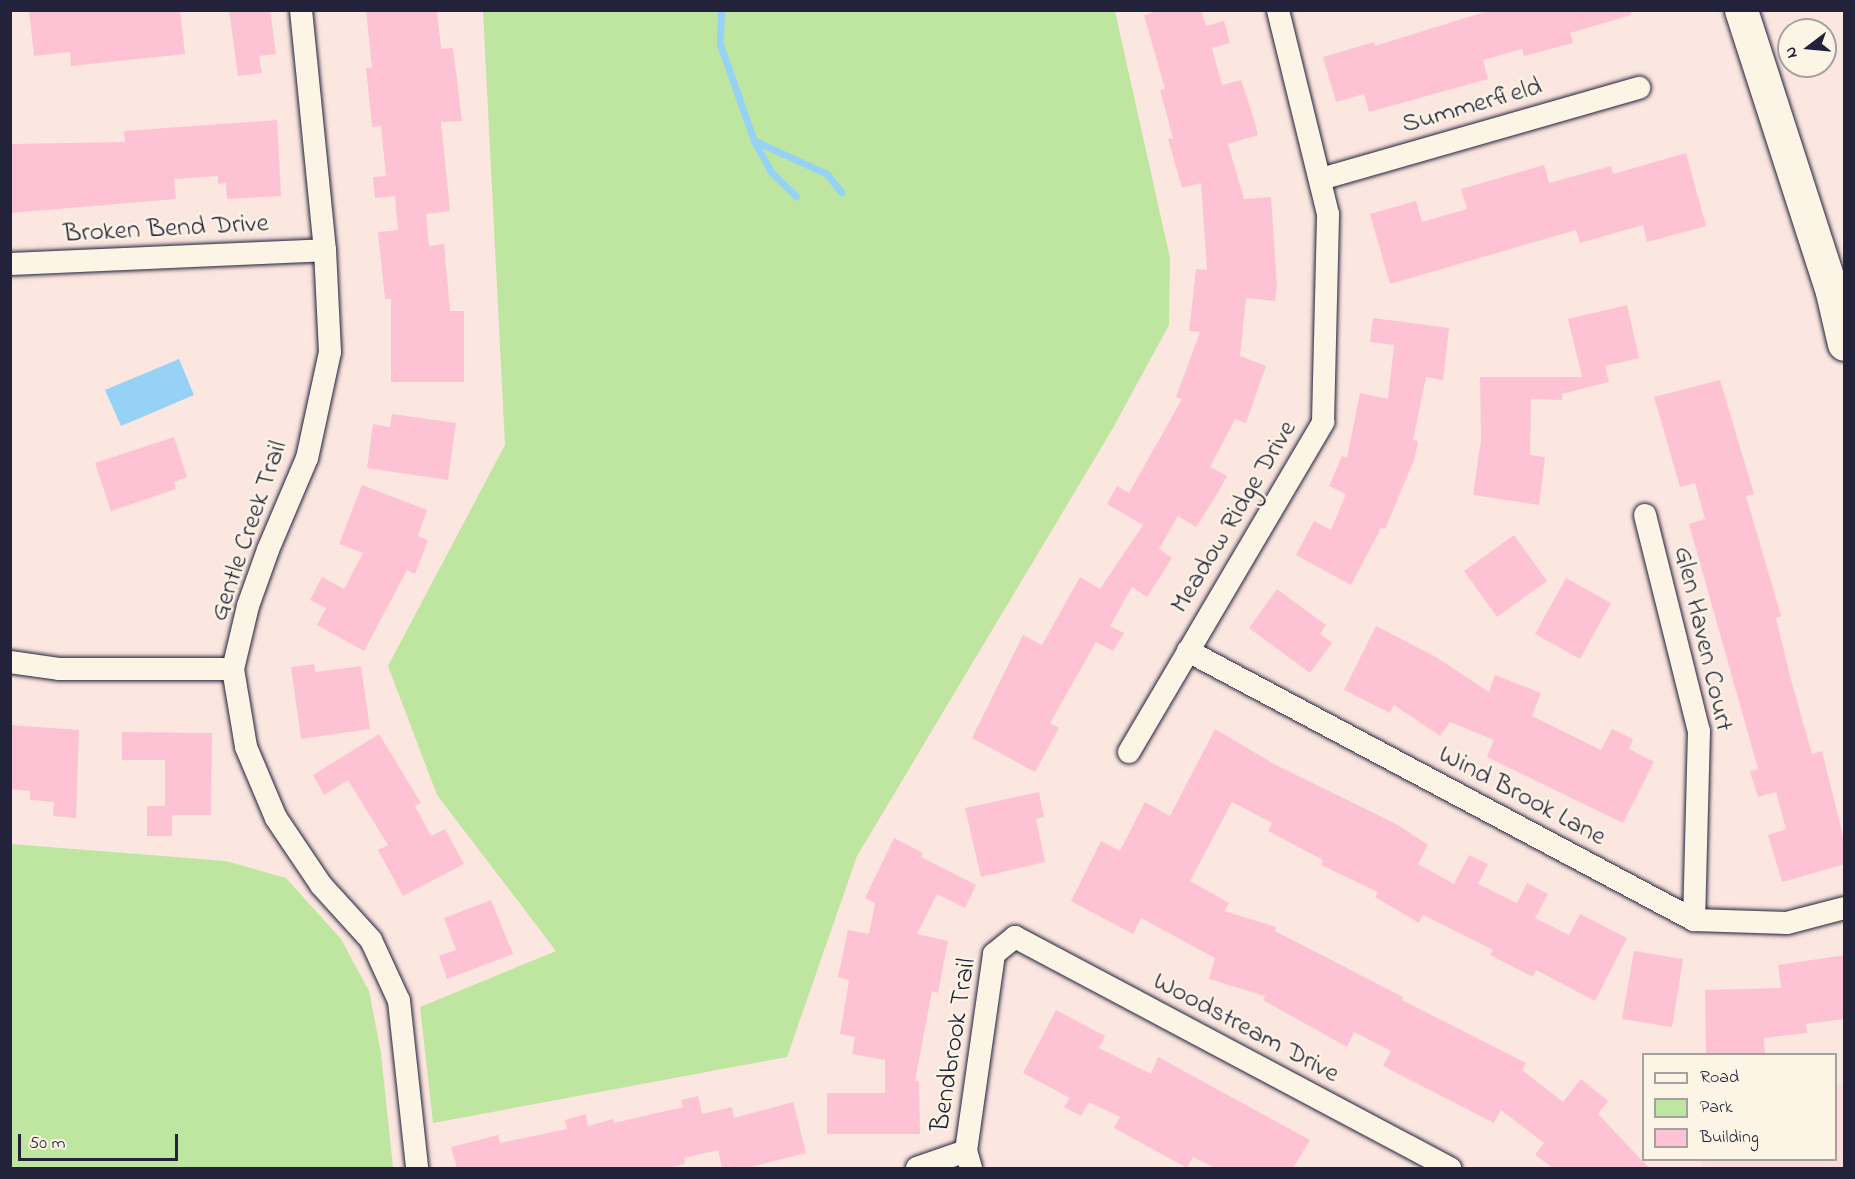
<!DOCTYPE html>
<html>
<head>
<meta charset="utf-8">
<style>
  body { margin:0 }
  #map { position:relative; width:1855px; height:1179px; overflow:hidden; background:#fce6e0; font-family:"Indie Flower",sans-serif }
  div>[style] { position:absolute }
  .built>* { inset:0; background:#fcdcdc }
  .green>* { inset:0; background:#bfe6a1 }
  .water>* { inset:0; background:#95d2f6 }
  .stream>* { height:7px; margin:-3.5px; padding:0 3.5px; transform-origin:3.5px; border-radius:3.5px; background:#95d2f6 }
  .building>* { inset:0; background:#fdc3d4 }
  .roads { filter:drop-shadow(0 0 2px #22223b) drop-shadow(0 0 2px #22223b) }
  .minor>* { height:22px; margin:-11px; padding:0 11px; transform-origin:11px; border-radius:11px; background:#fcf5e5 }
  .secondary>* { height:33px; margin:-16.5px; padding:0 16.5px; transform-origin:16.5px; border-radius:16.5px; background:#fcf5e5 }
  span { translate:-50% -50%; white-space:nowrap; text-align:center; line-height:1.15; -webkit-text-stroke:4.5px #fcf5e5; paint-order:stroke }
  .street-label { font-size:27px; color:#22223b }
  .frame { position:absolute; inset:0; border:12px solid #22223b; pointer-events:none }
  .legend { position:absolute; left:1642px; top:1053px; width:195px; height:108px; box-sizing:border-box; background:#fcf5e5; border:2px solid #a5a1a1; margin:0; padding:8px 10px; list-style:none; font-size:18px; color:#22223b }
  .legend li { display:flex; align-items:center; gap:12px; height:30px }
  .legend b { width:30px; border:2px solid #a5a1a1 }
  .north { position:absolute; left:1777px; top:18px; width:60px; height:60px; box-sizing:border-box; background:#fcf5e5; border:2px solid #a5a1a1; border-radius:50%; rotate:254deg; font-size:16px; font-weight:700; line-height:24px; text-align:center; color:#22223b }
  .north::after { content:''; display:block; margin:auto; width:21px; height:27px; background:#22223b; clip-path:polygon(50% 0,100% 100%,50% 72%,0 100%) }
  .scale { position:absolute; left:18px; top:1134px; width:160px; height:27px; box-sizing:border-box; border:3px solid #22223b; border-top:0; padding-left:8px; font-size:18px; line-height:21px; white-space:nowrap; color:#22223b; -webkit-text-stroke:4px #fcf5e5; paint-order:stroke }
</style>
</head>
<body>
<div id="map">
  <div class="built">
    <div style="clip-path:polygon(1844px 1084px,1844px 1168px,1703px 1168px,1701px 1160px,1836px 1160px,1836px 1086px)"></div>
  </div>
  <div class="green">
    <div style="clip-path:polygon(483px 11px,1115px 11px,1170px 258px,1169px 325px,1113px 428px,857px 856px,787px 1057px,433px 1123px,420px 1007px,556px 951px,437px 795px,388px 666px,505px 445px)"></div>
    <div style="clip-path:polygon(11px 844px,226px 861px,286px 878px,341px 939px,369px 991px,381px 1053px,393px 1168px,11px 1168px)"></div>
  </div>
  <div class="water">
    <div style="clip-path:polygon(179px 359px,194px 395px,121px 426px,105px 390px)"></div>
  </div>
  <div class="stream">
    <div style="left:721px;top:10px;width:34px;rotate:92deg"></div>
    <div style="left:720px;top:44px;width:103px;rotate:70.7deg"></div>
    <div style="left:754px;top:141px;width:35px;rotate:61deg"></div>
    <div style="left:771px;top:172px;width:35px;rotate:44deg"></div>
    <div style="left:755px;top:141px;width:79px;rotate:24.6deg"></div>
    <div style="left:827px;top:174px;width:23px;rotate:52deg"></div>
  </div>
  <div class="building">
    <div style="clip-path:polygon(29px 10px,180px 10px,185px 54px,71px 66px,70px 52px,34px 56px)"></div>
    <div style="clip-path:polygon(229px 10px,270px 10px,276px 54px,259px 56px,262px 73px,238px 76px)"></div>
    <div style="clip-path:polygon(366px 10px,437px 10px,441px 49px,453px 48px,462px 121px,441px 122px,450px 211px,426px 214px,429px 246px,444px 244px,450px 311px,464px 311px,464px 382px,391px 382px,391px 299px,385px 299px,378px 232px,398px 230px,395px 196px,375px 198px,373px 177px,386px 176px,381px 126px,372px 127px,366px 68px,372px 68px)"></div>
    <div style="clip-path:polygon(1160px 10px,1201px 10px,1206px 26px,1224px 21px,1230px 43px,1212px 48px,1222px 85px,1241px 80px,1253px 116px,1258px 135px,1228px 144px,1244px 199px,1271px 197px,1277px 285px,1275px 301px,1246px 298px,1240px 356px,1266px 366px,1246px 423px,1235px 419px,1210px 467px,1227px 476px,1216px 496px,1196px 527px,1178px 516px,1159px 549px,1172px 558px,1147px 597px,1132px 587px,1110px 626px,1124px 633px,1113px 651px,1096px 642px,1050px 723px,1059px 728px,1035px 772px,972px 738px,1023px 635px,1042px 645px,1080px 577px,1100px 589px,1143px 525px,1107px 504px,1117px 486px,1129px 493px,1182px 399px,1176px 397px,1200px 332px,1189px 331px,1196px 269px,1207px 270px,1201px 183px,1182px 188px,1168px 139px,1173px 138px,1160px 90px,1165px 89px,1144px 15px)"></div>
    <div style="clip-path:polygon(1491px 10px,1631px 10px,1631px 15px,1570px 33px,1573px 43px,1524px 56px,1522px 49px,1483px 60px,1488px 79px,1369px 112px,1364px 94px,1336px 102px,1323px 57px,1374px 42px,1375px 46px)"></div>
    <div style="clip-path:polygon(277px 120px,281px 196px,227px 199px,226px 183px,218px 184px,218px 176px,174px 179px,176px 199px,10px 213px,10px 144px,125px 142px,124px 131px)"></div>
    <div style="clip-path:polygon(1686px 153px,1706px 226px,1647px 242px,1643px 225px,1580px 243px,1576px 230px,1390px 284px,1370px 214px,1416px 201px,1422px 222px,1467px 209px,1461px 189px,1544px 165px,1549px 183px,1611px 166px,1613px 174px)"></div>
    <div style="clip-path:polygon(1627px 305px,1639px 358px,1605px 366px,1609px 382px,1562px 394px,1562px 400px,1531px 399px,1530px 455px,1545px 457px,1539px 505px,1473px 495px,1481px 440px,1480px 377px,1582px 377px,1568px 319px)"></div>
    <div style="clip-path:polygon(1373px 318px,1449px 328px,1443px 380px,1426px 377px,1413px 440px,1418px 441px,1414px 460px,1385px 529px,1381px 528px,1351px 585px,1296px 555px,1314px 521px,1331px 530px,1346px 494px,1329px 486px,1342px 456px,1347px 458px,1360px 393px,1388px 399px,1394px 345px,1370px 342px)"></div>
    <div style="clip-path:polygon(1720px 380px,1754px 494px,1746px 496px,1781px 616px,1776px 618px,1791px 680px,1812px 754px,1822px 751px,1845px 844px,1845px 864px,1782px 882px,1768px 835px,1786px 829px,1776px 792px,1758px 797px,1750px 771px,1758px 769px,1689px 524px,1705px 519px,1695px 483px,1680px 487px,1654px 397px)"></div>
    <div style="clip-path:polygon(392px 414px,456px 423px,448px 480px,367px 468px,373px 424px,390px 427px)"></div>
    <div style="clip-path:polygon(174px 437px,187px 477px,174px 482px,176px 489px,111px 511px,95px 463px)"></div>
    <div style="clip-path:polygon(362px 485px,427px 510px,418px 536px,428px 540px,415px 574px,407px 570px,364px 651px,317px 625px,326px 608px,310px 600px,322px 577px,344px 589px,363px 553px,339px 544px)"></div>
    <div style="clip-path:polygon(1514px 535px,1547px 581px,1497px 617px,1464px 571px)"></div>
    <div style="clip-path:polygon(1566px 578px,1611px 603px,1580px 659px,1535px 634px)"></div>
    <div style="clip-path:polygon(1277px 589px,1326px 625px,1320px 634px,1332px 643px,1310px 673px,1249px 628px)"></div>
    <div style="clip-path:polygon(1376px 626px,1436px 657px,1489px 692px,1495px 675px,1541px 693px,1532px 716px,1601px 750px,1612px 729px,1633px 739px,1629px 749px,1654px 762px,1623px 823px,1487px 757px,1494px 740px,1450px 722px,1440px 736px,1394px 705px,1390px 713px,1344px 690px)"></div>
    <div style="clip-path:polygon(314px 664px,315px 672px,361px 666px,370px 729px,301px 739px,291px 667px)"></div>
    <div style="clip-path:polygon(10px 725px,79px 730px,76px 818px,53px 816px,54px 802px,30px 800px,30px 791px,10px 789px)"></div>
    <div style="clip-path:polygon(1215px 729px,1274px 764px,1398px 825px,1428px 845px,1418px 864px,1454px 884px,1469px 855px,1488px 864px,1478px 884px,1517px 903px,1527px 883px,1548px 894px,1535px 918px,1569px 935px,1580px 914px,1627px 938px,1595px 1001px,1536px 970px,1533px 977px,1490px 955px,1493px 950px,1423px 915px,1419px 923px,1375px 897px,1378px 892px,1321px 865px,1323px 860px,1268px 831px,1272px 823px,1232px 802px,1190px 881px,1229px 903px,1224px 911px,1276px 927px,1275px 931px,1403px 997px,1402px 1000px,1526px 1063px,1522px 1070px,1563px 1102px,1581px 1079px,1608px 1101px,1598px 1114px,1649px 1168px,1553px 1168px,1535px 1155px,1544px 1143px,1501px 1110px,1494px 1123px,1383px 1066px,1391px 1051px,1354px 1032px,1347px 1047px,1263px 1000px,1265px 996px,1209px 979px,1215px 958px,1141px 918px,1133px 934px,1071px 901px,1101px 841px,1120px 851px,1145px 802px,1170px 816px)"></div>
    <div style="clip-path:polygon(122px 732px,212px 733px,211px 815px,172px 815px,172px 836px,147px 836px,147px 806px,165px 806px,165px 760px,122px 760px)"></div>
    <div style="clip-path:polygon(379px 734px,421px 803px,415px 806px,431px 836px,445px 829px,464px 864px,403px 896px,378px 850px,388px 845px,348px 780px,324px 795px,313px 775px)"></div>
    <div style="clip-path:polygon(1039px 792px,1044px 817px,1036px 819px,1045px 862px,981px 877px,965px 808px)"></div>
    <div style="clip-path:polygon(894px 838px,923px 853px,921px 857px,976px 885px,965px 908px,937px 894px,917px 934px,948px 941px,938px 993px,932px 991px,915px 1081px,919px 1081px,920px 1134px,827px 1134px,827px 1093px,885px 1093px,885px 1060px,852px 1054px,855px 1037px,840px 1034px,849px 980px,838px 977px,848px 930px,869px 934px,875px 903px,865px 898px)"></div>
    <div style="clip-path:polygon(491px 900px,513px 954px,447px 979px,439px 956px,456px 950px,444px 918px)"></div>
    <div style="clip-path:polygon(1634px 951px,1683px 959px,1672px 1027px,1622px 1019px)"></div>
    <div style="clip-path:polygon(1845px 955px,1845px 1019px,1806px 1024px,1807px 1033px,1764px 1038px,1765px 1054px,1706px 1054px,1705px 990px,1781px 988px,1778px 965px)"></div>
    <div style="clip-path:polygon(1056px 1010px,1105px 1036px,1099px 1048px,1151px 1074px,1158px 1057px,1310px 1140px,1293px 1168px,1215px 1168px,1193px 1157px,1187px 1168px,1114px 1128px,1120px 1117px,1089px 1102px,1081px 1116px,1064px 1107px,1070px 1098px,1023px 1073px)"></div>
    <div style="clip-path:polygon(698px 1096px,702px 1114px,732px 1107px,734px 1118px,793px 1102px,806px 1153px,746px 1168px,722px 1168px,718px 1150px,684px 1158px,685px 1164px,666px 1168px,457px 1168px,451px 1147px,498px 1135px,500px 1143px,567px 1129px,565px 1120px,586px 1114px,588px 1126px,613px 1119px,614px 1123px,683px 1107px,681px 1100px)"></div>
  </div>
  <div class="roads">
    <div class="minor">
      <div style="left:301px;top:10px;width:241px;rotate:84.3deg"></div>
      <div style="left:325px;top:250px;width:102px;rotate:87.2deg"></div>
      <div style="left:330px;top:352px;width:108px;rotate:102.2deg"></div>
      <div style="left:307px;top:458px;width:100px;rotate:113deg"></div>
      <div style="left:268px;top:550px;width:59px;rotate:109.7deg"></div>
      <div style="left:248px;top:606px;width:65px;rotate:103.4deg"></div>
      <div style="left:233px;top:669px;width:79px;rotate:80.5deg"></div>
      <div style="left:246px;top:747px;width:77px;rotate:67.1deg"></div>
      <div style="left:276px;top:818px;width:81px;rotate:56.1deg"></div>
      <div style="left:321px;top:885px;width:74px;rotate:47.7deg"></div>
      <div style="left:371px;top:940px;width:67px;rotate:65.3deg"></div>
      <div style="left:399px;top:1001px;width:168px;rotate:83.8deg"></div>
      <div style="left:1321px;top:179px;width:331px;rotate:-16deg"></div>
      <div style="left:10px;top:264px;width:315px;rotate:-2.5deg"></div>
      <div style="left:1645px;top:515px;width:223px;rotate:76deg"></div>
      <div style="left:1699px;top:731px;width:189px;rotate:91.5deg"></div>
      <div style="left:1188px;top:651px;width:573px;rotate:28deg"></div>
      <div style="left:1694px;top:920px;width:93px;rotate:1.8deg"></div>
      <div style="left:1787px;top:923px;width:59px;rotate:-14.7deg"></div>
      <div style="left:10px;top:662px;width:49px;rotate:8.1deg"></div>
      <div style="left:59px;top:669px;width:174px"></div>
      <div style="left:1129px;top:752px;width:383px;rotate:-59.5deg"></div>
      <div style="left:1323px;top:422px;width:208px;rotate:-88.6deg"></div>
      <div style="left:1328px;top:214px;width:210px;rotate:-103.8deg"></div>
      <div style="left:917px;top:1168px;width:52px;rotate:-19.1deg"></div>
      <div style="left:971px;top:1168px;width:18px;rotate:-106deg"></div>
      <div style="left:966px;top:1151px;width:199px;rotate:-81.9deg"></div>
      <div style="left:994px;top:954px;width:27px;rotate:-39deg"></div>
      <div style="left:1015px;top:937px;width:493px;rotate:28deg"></div>
    </div>
    <div class="secondary">
      <div style="left:1741px;top:10px;width:296px;rotate:72.1deg"></div>
      <div style="left:1832px;top:292px;width:53px;rotate:77deg"></div>
    </div>
  </div>
  <div class="street-label">
    <span style="left:1472px;top:106px;rotate:-16deg">Summerfield</span>
    <span style="left:166px;top:229px;rotate:-3deg">Broken Bend Drive</span>
    <span style="left:1234px;top:517px;rotate:-59deg">Meadow Ridge Drive</span>
    <span style="left:249px;top:531px;rotate:-71deg">Gentle Creek Trail</span>
    <span style="left:1703px;top:639px;rotate:77deg">Glen Haven Court</span>
    <span style="left:1522px;top:796px;rotate:28deg">Wind Brook Lane</span>
    <span style="left:1246px;top:1028px;rotate:28deg">Woodstream Drive</span>
    <span style="left:954px;top:1045px;rotate:-81deg">Bendbrook Trail</span>
  </div>
  <div class="frame"></div>
  <ul class="legend">
  <li><b style="height:8px;background:#fcf5e5"></b>Road</li>
  <li><b style="height:16px;background:#bfe6a1"></b>Park</li>
  <li><b style="height:16px;background:#fdc3d4"></b>Building</li>
  </ul>
  <div class="north">N</div>
  <div class="scale">50 m</div>
</div>
</body>
</html>
